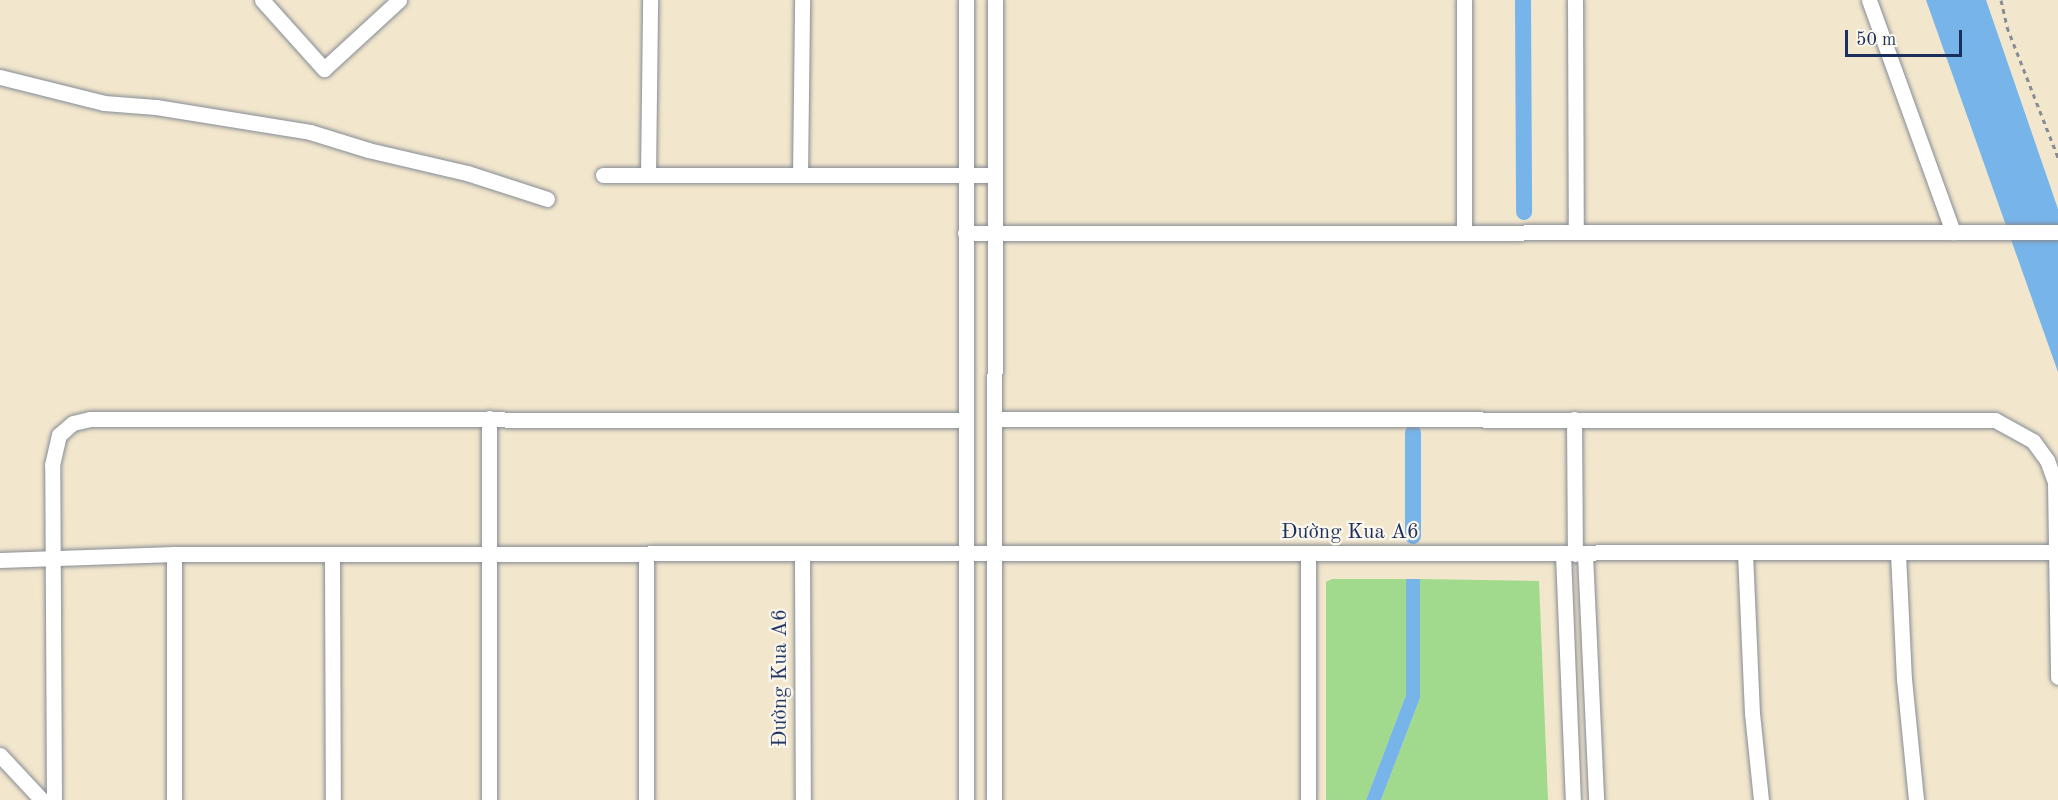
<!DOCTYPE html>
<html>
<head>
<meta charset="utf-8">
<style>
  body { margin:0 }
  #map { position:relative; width:2058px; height:800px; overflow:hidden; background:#f2e7cc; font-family:"Old Standard TT",serif }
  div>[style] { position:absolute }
  .green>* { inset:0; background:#a1da8c }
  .water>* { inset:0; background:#76b4e9 }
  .canal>* { height:16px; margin:-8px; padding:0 8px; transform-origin:8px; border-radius:8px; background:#76b4e9 }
  .path>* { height:3px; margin-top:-1.5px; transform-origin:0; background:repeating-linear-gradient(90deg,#868b95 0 4.5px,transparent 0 9px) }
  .roads { filter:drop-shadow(0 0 2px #868b95) drop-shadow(0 0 2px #868b95) }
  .minor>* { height:15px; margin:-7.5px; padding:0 7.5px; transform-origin:7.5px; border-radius:7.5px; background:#fff }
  span { translate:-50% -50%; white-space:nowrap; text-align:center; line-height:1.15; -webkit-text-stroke:4.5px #fbf7ec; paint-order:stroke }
  .street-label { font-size:21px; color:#1b2f5e }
  .scale { position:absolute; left:1845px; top:30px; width:117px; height:27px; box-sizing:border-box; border:3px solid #1b2f5e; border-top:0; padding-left:8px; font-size:18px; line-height:21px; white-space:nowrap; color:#1b2f5e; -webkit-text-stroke:4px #fbf7ec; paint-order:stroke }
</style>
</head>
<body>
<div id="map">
  <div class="green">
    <div style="clip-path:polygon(1332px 579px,1406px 579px,1406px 695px,1366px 800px,1326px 800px,1326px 582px)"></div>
    <div style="clip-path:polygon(1420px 579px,1539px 581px,1548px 800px,1381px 800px,1420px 698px)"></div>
  </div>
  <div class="water">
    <div style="clip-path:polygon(1926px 0,1986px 0,2058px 209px,2058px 372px)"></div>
    <div style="clip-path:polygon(1406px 579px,1420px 579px,1420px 698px,1381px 800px,1366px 800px,1406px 695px)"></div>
  </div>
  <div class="canal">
    <div style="left:1523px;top:0;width:212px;rotate:89.7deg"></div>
    <div style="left:1413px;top:536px;width:103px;rotate:-90deg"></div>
  </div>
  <div class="path">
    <div style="left:2001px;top:0;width:28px;rotate:77deg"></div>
    <div style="left:2007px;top:27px;width:140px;rotate:68.6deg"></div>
  </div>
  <div class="roads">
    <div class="minor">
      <div style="left:262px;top:0;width:93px;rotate:48.1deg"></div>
      <div style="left:324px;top:69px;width:102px;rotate:-42.6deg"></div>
      <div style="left:966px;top:0;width:800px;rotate:90deg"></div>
      <div style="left:1464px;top:0;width:232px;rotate:90deg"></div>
      <div style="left:1575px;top:0;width:232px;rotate:89.8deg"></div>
      <div style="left:1869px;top:0;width:247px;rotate:70.1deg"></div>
      <div style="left:0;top:77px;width:107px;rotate:14deg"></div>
      <div style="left:104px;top:103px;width:52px;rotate:4.4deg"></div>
      <div style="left:156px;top:107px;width:156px;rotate:9.2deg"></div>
      <div style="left:310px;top:132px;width:61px;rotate:17.2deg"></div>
      <div style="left:368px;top:150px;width:102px;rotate:13.1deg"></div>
      <div style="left:467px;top:173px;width:84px;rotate:18deg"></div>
      <div style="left:603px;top:175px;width:392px"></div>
      <div style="left:648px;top:175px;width:175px;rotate:-89.3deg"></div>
      <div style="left:800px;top:175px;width:175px;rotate:-89.3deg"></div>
      <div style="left:965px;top:233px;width:1093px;rotate:-0.05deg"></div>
      <div style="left:489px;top:418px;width:382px;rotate:90deg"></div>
      <div style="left:994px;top:419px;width:1001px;rotate:0.06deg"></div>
      <div style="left:1995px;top:420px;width:43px;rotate:28.9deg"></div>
      <div style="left:2033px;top:441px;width:24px;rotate:54deg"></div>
      <div style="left:2047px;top:460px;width:23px;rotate:70deg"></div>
      <div style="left:2055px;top:482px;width:195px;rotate:89.1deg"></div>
      <div style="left:1574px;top:419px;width:135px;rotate:89.6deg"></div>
      <div style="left:1745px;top:553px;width:160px;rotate:87.5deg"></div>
      <div style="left:1752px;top:713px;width:87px;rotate:84.1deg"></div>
      <div style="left:1898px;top:553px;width:126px;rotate:87.3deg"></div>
      <div style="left:1904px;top:679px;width:122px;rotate:84.3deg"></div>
      <div style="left:174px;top:554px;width:246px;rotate:90deg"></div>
      <div style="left:1563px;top:554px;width:246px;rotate:87.7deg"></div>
      <div style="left:1585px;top:554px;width:246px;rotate:87.4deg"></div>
      <div style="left:332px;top:555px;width:245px;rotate:89.8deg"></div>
      <div style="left:802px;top:555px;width:245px;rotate:89.8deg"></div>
      <div style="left:646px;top:556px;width:244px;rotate:90deg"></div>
      <div style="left:0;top:560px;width:174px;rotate:-2deg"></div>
      <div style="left:174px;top:554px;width:1880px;rotate:-0.06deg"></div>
      <div style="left:0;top:755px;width:62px;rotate:47deg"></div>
      <div style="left:54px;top:800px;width:335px;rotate:-90.3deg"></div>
      <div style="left:52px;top:465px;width:31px;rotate:-77deg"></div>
      <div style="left:59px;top:435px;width:18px;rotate:-41deg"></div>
      <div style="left:73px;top:423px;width:17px;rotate:-13deg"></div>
      <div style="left:90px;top:419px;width:875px;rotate:0.07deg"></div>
      <div style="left:994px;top:800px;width:800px;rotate:-89.93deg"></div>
      <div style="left:1308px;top:800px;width:246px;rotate:-90deg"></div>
    </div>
  </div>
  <div class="street-label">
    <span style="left:1350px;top:533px">Đường Kua A6</span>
    <span style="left:781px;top:678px;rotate:-90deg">Đường Kua A6</span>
  </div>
  <div class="scale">50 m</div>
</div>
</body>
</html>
